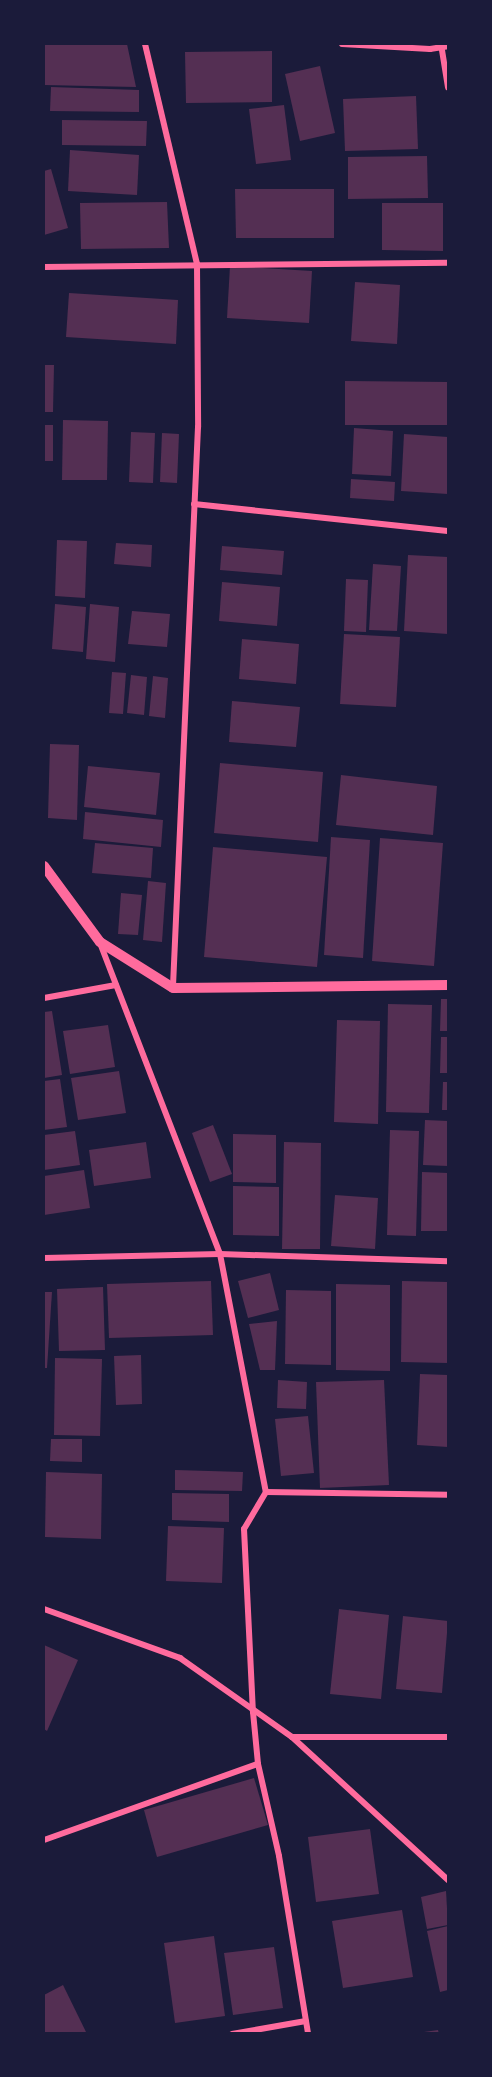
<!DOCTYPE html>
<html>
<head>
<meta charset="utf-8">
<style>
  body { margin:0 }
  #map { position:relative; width:492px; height:2077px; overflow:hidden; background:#1b1b3a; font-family:Inter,sans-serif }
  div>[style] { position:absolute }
  .building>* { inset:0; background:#542f53 }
  .minor>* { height:6px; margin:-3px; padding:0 3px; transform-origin:3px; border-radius:3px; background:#ff6b9d }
  .tertiary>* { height:10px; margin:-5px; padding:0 5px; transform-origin:5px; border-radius:5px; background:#ff6b9d }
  span { translate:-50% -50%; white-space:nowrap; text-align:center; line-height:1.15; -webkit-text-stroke:6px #1b1b3a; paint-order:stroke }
  .frame { position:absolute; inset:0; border:45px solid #1b1b3a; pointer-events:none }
</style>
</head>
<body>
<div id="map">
  <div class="building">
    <div style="clip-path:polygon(44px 44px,127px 44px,136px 87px,44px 85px)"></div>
    <div style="clip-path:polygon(272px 51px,272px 102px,186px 103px,185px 52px)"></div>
    <div style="clip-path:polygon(320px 66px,335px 133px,300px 141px,285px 74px)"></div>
    <div style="clip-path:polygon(51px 87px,139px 90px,139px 112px,50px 111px)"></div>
    <div style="clip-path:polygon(416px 96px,418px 149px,345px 151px,343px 99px)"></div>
    <div style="clip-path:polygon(284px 105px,291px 160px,256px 164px,249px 109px)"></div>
    <div style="clip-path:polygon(62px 120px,147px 121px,146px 146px,62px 145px)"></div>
    <div style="clip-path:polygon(70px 150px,139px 155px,137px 195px,68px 191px)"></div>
    <div style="clip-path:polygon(427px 156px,428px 198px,348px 199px,348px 157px)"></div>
    <div style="clip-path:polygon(51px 169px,68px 228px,44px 235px,44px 171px)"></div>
    <div style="clip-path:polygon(235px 189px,334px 189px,334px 238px,236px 238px)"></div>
    <div style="clip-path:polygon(167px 202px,169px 248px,81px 249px,80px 203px)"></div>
    <div style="clip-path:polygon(382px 203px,443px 203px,443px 251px,382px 250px)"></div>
    <div style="clip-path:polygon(230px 266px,312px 271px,309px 323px,227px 318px)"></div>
    <div style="clip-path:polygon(355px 282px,400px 285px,397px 344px,351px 341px)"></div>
    <div style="clip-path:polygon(69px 293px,178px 300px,176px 344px,66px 337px)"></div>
    <div style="clip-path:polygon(44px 365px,54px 365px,53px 412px,44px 412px)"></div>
    <div style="clip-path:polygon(345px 381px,448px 382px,448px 425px,345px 425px)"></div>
    <div style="clip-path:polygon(63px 420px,108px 421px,107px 480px,62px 480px)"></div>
    <div style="clip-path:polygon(44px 425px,53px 425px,53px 461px,44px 461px)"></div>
    <div style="clip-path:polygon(354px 428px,393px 431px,391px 476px,352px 474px)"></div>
    <div style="clip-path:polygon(131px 432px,155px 433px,153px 483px,129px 482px)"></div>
    <div style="clip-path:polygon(162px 433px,179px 434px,177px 483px,160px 482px)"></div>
    <div style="clip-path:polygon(404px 434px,448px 437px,448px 494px,401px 491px)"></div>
    <div style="clip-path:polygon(351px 479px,395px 482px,394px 501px,350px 498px)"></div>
    <div style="clip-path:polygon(57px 540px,87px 541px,85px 598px,55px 596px)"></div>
    <div style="clip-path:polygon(116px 543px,152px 545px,151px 567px,114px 564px)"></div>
    <div style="clip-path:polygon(222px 546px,284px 551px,282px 575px,220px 570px)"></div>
    <div style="clip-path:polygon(408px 555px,448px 557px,448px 634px,404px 631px)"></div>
    <div style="clip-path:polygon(373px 564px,401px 566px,397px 631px,369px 630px)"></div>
    <div style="clip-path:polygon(346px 579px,368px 580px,366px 632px,344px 631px)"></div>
    <div style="clip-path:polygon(222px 582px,280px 587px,277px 626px,219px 621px)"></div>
    <div style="clip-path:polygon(55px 604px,86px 607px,83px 652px,52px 649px)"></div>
    <div style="clip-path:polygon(90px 604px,119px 607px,115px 662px,86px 659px)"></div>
    <div style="clip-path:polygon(132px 611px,170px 614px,167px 647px,128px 644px)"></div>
    <div style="clip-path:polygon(344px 634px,400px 637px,396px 707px,340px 704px)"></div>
    <div style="clip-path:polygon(242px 639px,299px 644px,296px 684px,239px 679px)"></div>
    <div style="clip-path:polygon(112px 672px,126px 673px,123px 714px,109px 713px)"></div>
    <div style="clip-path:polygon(131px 675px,147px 677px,144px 715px,127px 713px)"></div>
    <div style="clip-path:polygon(153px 676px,168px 678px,165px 718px,149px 716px)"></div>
    <div style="clip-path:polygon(232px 701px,300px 707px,296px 747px,229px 742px)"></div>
    <div style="clip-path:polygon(50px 744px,79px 745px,77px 820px,48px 818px)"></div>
    <div style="clip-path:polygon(220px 763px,323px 772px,318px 842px,214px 833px)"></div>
    <div style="clip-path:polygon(88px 766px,160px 773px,156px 815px,84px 807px)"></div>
    <div style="clip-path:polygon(341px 775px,437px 786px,433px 835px,336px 825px)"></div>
    <div style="clip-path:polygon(85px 812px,163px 820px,161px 847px,83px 839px)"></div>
    <div style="clip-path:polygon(331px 837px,370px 840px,363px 958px,324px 955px)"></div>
    <div style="clip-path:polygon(380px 838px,443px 843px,434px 966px,372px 961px)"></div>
    <div style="clip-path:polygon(95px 843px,153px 848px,151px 878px,92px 873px)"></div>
    <div style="clip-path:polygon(213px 847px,327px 857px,317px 967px,204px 957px)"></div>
    <div style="clip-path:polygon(148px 881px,166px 883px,162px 942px,143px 940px)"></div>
    <div style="clip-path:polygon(121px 893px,142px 895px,138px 935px,118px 934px)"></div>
    <div style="clip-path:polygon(441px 999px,448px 999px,448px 1031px,440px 1031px)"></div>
    <div style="clip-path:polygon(388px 1004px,432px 1005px,429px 1113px,386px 1112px)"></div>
    <div style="clip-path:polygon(52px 1011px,62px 1075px,44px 1078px,44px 1012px)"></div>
    <div style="clip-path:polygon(337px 1020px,380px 1021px,378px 1124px,334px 1122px)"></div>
    <div style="clip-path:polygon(108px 1025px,115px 1067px,70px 1074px,63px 1031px)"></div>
    <div style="clip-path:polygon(441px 1037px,448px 1037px,448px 1073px,440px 1073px)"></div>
    <div style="clip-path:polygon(119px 1071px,126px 1113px,78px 1120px,71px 1078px)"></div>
    <div style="clip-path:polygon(60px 1079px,67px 1127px,44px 1130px,44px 1081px)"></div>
    <div style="clip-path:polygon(443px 1082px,448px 1082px,448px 1110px,442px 1110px)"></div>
    <div style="clip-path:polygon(425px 1120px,448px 1121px,448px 1166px,423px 1165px)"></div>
    <div style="clip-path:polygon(213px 1125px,232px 1174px,210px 1182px,192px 1133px)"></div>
    <div style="clip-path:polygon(390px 1130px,419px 1131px,416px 1236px,387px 1235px)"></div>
    <div style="clip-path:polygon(75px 1131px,80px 1165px,44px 1170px,44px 1135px)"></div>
    <div style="clip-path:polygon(233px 1134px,276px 1135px,276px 1183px,233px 1182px)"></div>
    <div style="clip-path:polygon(146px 1142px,151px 1178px,94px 1186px,89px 1150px)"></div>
    <div style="clip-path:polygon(284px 1142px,321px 1143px,320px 1249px,282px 1249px)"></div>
    <div style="clip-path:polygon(84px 1170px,90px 1208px,44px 1215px,44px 1176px)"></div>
    <div style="clip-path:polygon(422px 1172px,448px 1173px,448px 1231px,421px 1231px)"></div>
    <div style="clip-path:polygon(233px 1186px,279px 1187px,279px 1236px,233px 1235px)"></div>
    <div style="clip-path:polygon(335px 1195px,378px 1198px,375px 1249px,331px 1246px)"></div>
    <div style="clip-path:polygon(270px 1273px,279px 1310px,248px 1318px,238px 1281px)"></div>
    <div style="clip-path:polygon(211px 1281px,213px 1335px,109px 1338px,107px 1284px)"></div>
    <div style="clip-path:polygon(402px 1281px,448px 1282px,448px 1363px,401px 1362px)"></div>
    <div style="clip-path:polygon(336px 1284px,390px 1285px,390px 1371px,336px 1370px)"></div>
    <div style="clip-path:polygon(103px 1287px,105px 1350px,59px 1351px,57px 1289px)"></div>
    <div style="clip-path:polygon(286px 1290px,331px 1291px,331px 1365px,285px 1364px)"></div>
    <div style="clip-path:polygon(44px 1292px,52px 1292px,47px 1368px,44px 1368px)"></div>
    <div style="clip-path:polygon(277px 1321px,275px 1370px,260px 1370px,249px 1324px)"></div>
    <div style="clip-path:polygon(141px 1355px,142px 1404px,116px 1405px,114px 1356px)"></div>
    <div style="clip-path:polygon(55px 1358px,102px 1359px,100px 1436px,54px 1435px)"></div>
    <div style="clip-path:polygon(420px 1374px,448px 1375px,448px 1447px,417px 1445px)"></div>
    <div style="clip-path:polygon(278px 1380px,307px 1382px,306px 1409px,277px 1408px)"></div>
    <div style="clip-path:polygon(384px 1380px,389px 1485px,320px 1488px,316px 1382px)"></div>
    <div style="clip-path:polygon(308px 1416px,314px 1473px,281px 1476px,275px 1419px)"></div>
    <div style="clip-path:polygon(51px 1439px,82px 1439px,82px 1462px,50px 1461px)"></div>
    <div style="clip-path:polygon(175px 1470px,243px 1472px,242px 1491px,175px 1490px)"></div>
    <div style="clip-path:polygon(46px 1472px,102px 1474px,101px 1539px,45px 1537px)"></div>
    <div style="clip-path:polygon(172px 1493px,229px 1494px,229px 1522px,172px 1520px)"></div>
    <div style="clip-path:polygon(168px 1526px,224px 1528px,222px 1583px,166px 1581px)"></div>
    <div style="clip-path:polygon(339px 1609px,389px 1615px,381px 1699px,330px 1694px)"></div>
    <div style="clip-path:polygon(403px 1616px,448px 1621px,442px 1693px,396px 1689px)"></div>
    <div style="clip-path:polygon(44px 1645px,78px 1660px,47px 1731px,44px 1729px)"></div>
    <div style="clip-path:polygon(254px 1778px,268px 1825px,157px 1857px,144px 1810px)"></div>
    <div style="clip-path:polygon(370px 1829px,379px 1894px,316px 1902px,308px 1837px)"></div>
    <div style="clip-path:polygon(446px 1891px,448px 1925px,427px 1929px,421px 1897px)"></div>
    <div style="clip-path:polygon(402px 1910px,413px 1977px,343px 1988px,332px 1921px)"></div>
    <div style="clip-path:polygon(448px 1926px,448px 1990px,440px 1992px,427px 1931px)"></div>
    <div style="clip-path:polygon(214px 1936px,225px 2016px,175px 2023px,164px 1943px)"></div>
    <div style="clip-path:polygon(274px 1947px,283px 2008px,233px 2015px,224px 1953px)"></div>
    <div style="clip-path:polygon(63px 1985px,87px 2034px,44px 2034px,44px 1995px)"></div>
    <div style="clip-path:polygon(438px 2030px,439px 2034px,424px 2034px,424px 2032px)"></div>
  </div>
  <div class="minor">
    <div style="left:145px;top:44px;width:226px;rotate:76.7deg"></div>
    <div style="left:197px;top:264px;width:163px;rotate:89.6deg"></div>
    <div style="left:198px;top:427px;width:561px;rotate:92.56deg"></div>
    <div style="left:342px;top:44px;width:88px;rotate:3.3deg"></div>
    <div style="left:430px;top:49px;width:18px;rotate:-9deg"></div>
    <div style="left:441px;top:44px;width:44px;rotate:80.8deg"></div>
    <div style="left:44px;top:267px;width:404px;rotate:-0.6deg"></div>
    <div style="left:194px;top:504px;width:255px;rotate:6.1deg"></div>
    <div style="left:100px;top:943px;width:333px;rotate:68.9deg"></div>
    <div style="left:220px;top:1254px;width:242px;rotate:79.1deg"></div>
    <div style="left:266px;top:1492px;width:182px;rotate:0.9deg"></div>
    <div style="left:44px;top:998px;width:73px;rotate:-10.2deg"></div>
    <div style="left:44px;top:1258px;width:176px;rotate:-1.3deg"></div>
    <div style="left:220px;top:1254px;width:228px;rotate:1.8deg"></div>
    <div style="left:266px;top:1492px;width:43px;rotate:120.7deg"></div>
    <div style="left:244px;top:1529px;width:183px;rotate:87.2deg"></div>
    <div style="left:253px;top:1712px;width:52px;rotate:84.5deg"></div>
    <div style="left:258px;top:1764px;width:94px;rotate:77.1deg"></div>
    <div style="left:279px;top:1856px;width:180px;rotate:80.7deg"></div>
    <div style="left:44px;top:1609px;width:145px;rotate:19.8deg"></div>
    <div style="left:180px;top:1658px;width:137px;rotate:35.2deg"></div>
    <div style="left:292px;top:1737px;width:212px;rotate:42.5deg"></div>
    <div style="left:292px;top:1737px;width:156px"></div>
    <div style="left:44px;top:1840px;width:227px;rotate:-19.6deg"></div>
    <div style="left:232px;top:2034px;width:75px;rotate:-10deg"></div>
  </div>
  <div class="tertiary">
    <div style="left:44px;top:866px;width:94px;rotate:53.6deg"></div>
    <div style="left:100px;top:942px;width:86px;rotate:32.2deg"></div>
    <div style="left:173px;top:988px;width:275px;rotate:-0.6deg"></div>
  </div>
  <div class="frame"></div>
</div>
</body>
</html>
